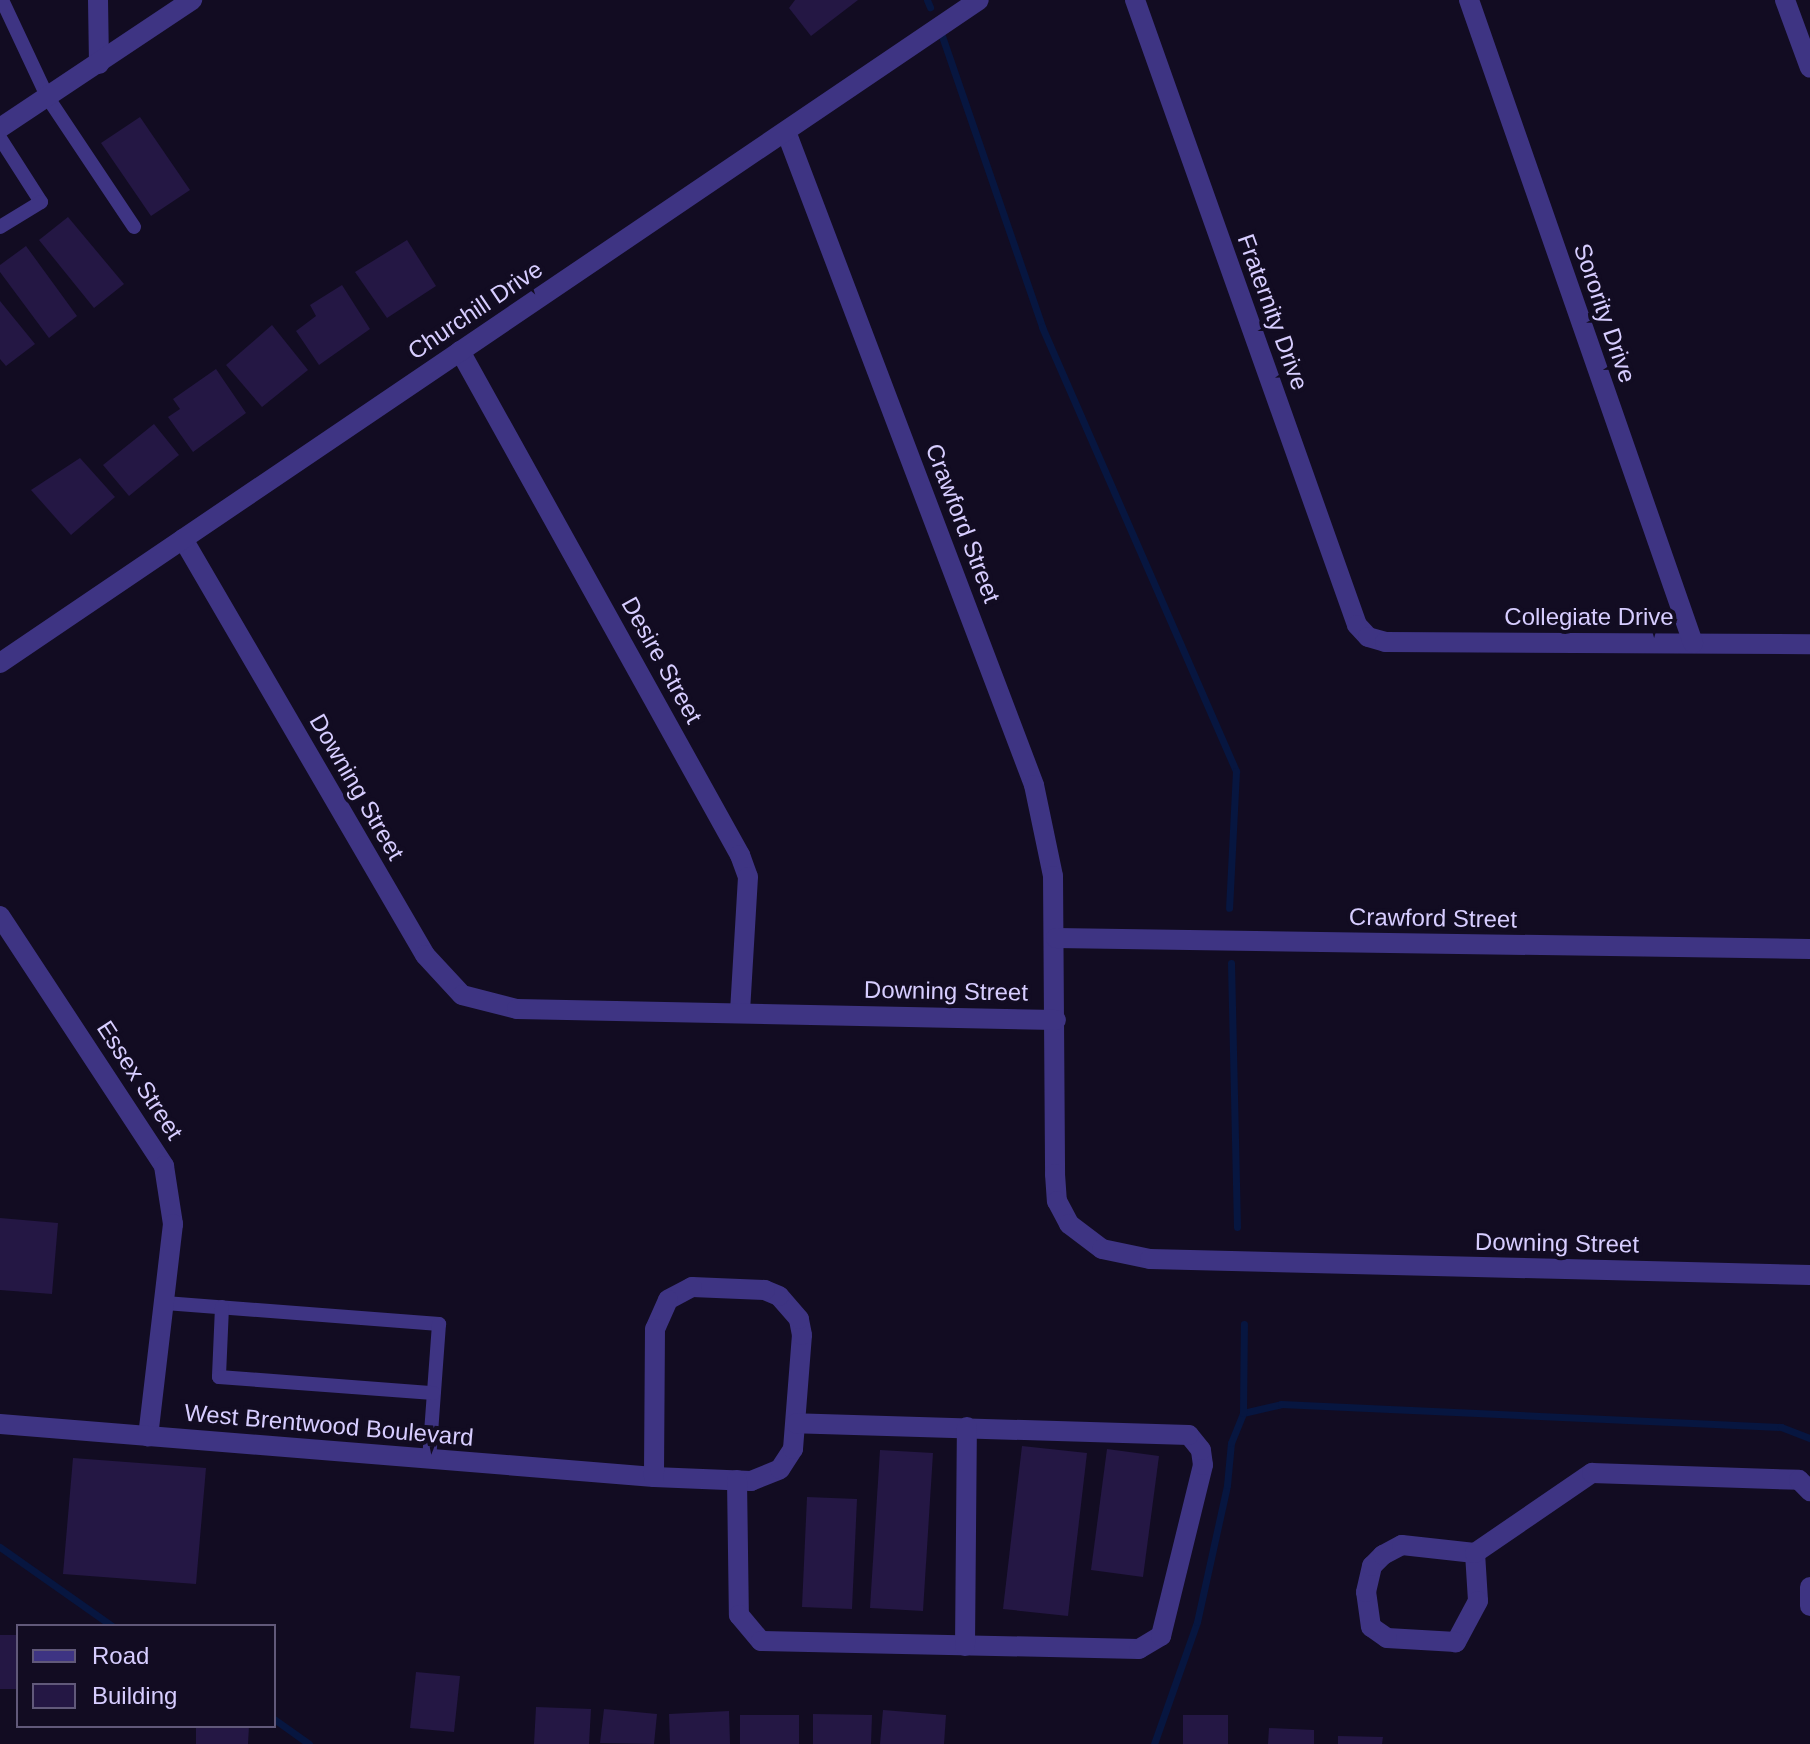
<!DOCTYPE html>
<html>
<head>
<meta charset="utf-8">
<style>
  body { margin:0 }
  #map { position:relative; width:1810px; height:1744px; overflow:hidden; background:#120c22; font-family:Arial,sans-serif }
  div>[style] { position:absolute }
  .stream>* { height:7px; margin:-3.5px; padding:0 3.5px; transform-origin:3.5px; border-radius:3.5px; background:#071640 }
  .building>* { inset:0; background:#241744 }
  .service>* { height:14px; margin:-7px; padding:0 7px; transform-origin:7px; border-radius:7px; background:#3e3483 }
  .minor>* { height:20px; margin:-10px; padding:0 10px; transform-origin:10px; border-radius:10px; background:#3e3483 }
  .tertiary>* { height:20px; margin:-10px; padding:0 10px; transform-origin:10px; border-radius:10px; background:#3e3483 }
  span { translate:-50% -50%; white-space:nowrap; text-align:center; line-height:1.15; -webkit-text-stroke:8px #120c22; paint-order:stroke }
  .street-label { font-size:24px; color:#d7cdff }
  .legend { position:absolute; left:16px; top:1624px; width:260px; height:104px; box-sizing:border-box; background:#120c22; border:2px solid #61597a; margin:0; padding:10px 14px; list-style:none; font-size:24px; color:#d7cdff }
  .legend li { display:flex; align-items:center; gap:16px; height:40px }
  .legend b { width:40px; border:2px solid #61597a }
</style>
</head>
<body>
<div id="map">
  <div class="stream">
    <div style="left:927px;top:0;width:8px;rotate:67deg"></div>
    <div style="left:942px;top:36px;width:308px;rotate:71deg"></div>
    <div style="left:1042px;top:327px;width:485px;rotate:66.4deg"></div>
    <div style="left:1236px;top:771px;width:137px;rotate:92.9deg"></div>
    <div style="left:1231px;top:963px;width:264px;rotate:88.7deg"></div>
    <div style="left:1243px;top:1413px;width:39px;rotate:-13deg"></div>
    <div style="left:1281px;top:1404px;width:501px;rotate:2.63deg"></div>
    <div style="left:1781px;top:1427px;width:31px;rotate:21deg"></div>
    <div style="left:0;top:1547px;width:137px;rotate:35.2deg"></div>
    <div style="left:274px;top:1719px;width:43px;rotate:35.5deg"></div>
    <div style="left:1154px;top:1744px;width:129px;rotate:-70.6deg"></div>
    <div style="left:1197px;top:1622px;width:140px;rotate:-77.6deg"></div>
    <div style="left:1227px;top:1485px;width:42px;rotate:-84.6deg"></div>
    <div style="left:1231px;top:1443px;width:32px;rotate:-68deg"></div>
    <div style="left:1243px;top:1413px;width:89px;rotate:-89.4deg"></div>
  </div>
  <div class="building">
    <div style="clip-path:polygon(795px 0,858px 0,811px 36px,789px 8px)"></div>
    <div style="clip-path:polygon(140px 117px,190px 190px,151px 216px,101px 143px)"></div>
    <div style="clip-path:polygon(68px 217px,124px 284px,94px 308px,39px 240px)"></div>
    <div style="clip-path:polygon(407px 240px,436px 286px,387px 318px,355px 272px)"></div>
    <div style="clip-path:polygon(26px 246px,77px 316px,49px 338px,0 272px,0 265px)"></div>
    <div style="clip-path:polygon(342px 285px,370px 329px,319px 365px,296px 331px,316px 316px,310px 305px)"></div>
    <div style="clip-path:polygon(0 301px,35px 344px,6px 366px,0 359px)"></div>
    <div style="clip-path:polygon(272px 325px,308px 370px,262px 407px,226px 365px)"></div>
    <div style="clip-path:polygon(216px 369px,246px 413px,193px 452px,168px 417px,180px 409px,173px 399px)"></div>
    <div style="clip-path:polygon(154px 424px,179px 455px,129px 496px,103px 465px)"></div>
    <div style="clip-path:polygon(80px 458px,115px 497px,71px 535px,31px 490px)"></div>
    <div style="clip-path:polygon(0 1218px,58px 1223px,52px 1294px,0 1290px)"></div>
    <div style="clip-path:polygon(1022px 1446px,1087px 1453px,1068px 1616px,1003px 1609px)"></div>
    <div style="clip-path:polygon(1107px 1449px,1159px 1456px,1143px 1577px,1091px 1570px)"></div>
    <div style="clip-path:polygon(880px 1450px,933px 1453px,923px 1611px,870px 1608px)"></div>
    <div style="clip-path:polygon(73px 1458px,206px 1468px,196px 1584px,63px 1574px)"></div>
    <div style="clip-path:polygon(807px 1497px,857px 1499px,852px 1609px,802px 1607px)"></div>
    <div style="clip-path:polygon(0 1635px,18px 1635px,18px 1689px,0 1689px)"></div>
    <div style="clip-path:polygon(416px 1672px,460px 1676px,454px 1732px,410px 1728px)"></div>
    <div style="clip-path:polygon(536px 1707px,591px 1709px,589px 1744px,534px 1744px)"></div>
    <div style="clip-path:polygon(604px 1709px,657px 1714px,654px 1744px,600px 1743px)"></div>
    <div style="clip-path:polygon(883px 1710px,946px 1715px,944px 1744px,880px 1744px)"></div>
    <div style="clip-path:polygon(729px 1711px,730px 1744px,670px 1744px,669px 1714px)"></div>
    <div style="clip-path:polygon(813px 1714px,872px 1715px,871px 1744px,813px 1744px)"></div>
    <div style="clip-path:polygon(740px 1715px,799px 1715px,799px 1744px,740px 1744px)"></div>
    <div style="clip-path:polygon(1183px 1715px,1228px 1715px,1228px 1744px,1183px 1744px)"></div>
    <div style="clip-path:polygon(196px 1726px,249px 1726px,248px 1744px,196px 1744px)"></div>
    <div style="clip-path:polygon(1269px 1728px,1314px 1730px,1314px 1744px,1268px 1744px)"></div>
    <div style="clip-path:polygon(1338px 1736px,1383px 1737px,1382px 1744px,1338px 1744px)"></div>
  </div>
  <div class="service">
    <div style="left:2px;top:0;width:108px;rotate:64.9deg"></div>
    <div style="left:48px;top:98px;width:155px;rotate:56.3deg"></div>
    <div style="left:0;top:138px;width:76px;rotate:57.4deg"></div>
    <div style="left:41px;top:202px;width:48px;rotate:148.6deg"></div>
    <div style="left:165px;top:1303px;width:275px;rotate:4.4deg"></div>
    <div style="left:439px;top:1324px;width:135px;rotate:94.2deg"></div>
    <div style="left:222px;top:1307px;width:70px;rotate:92.5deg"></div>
    <div style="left:219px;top:1377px;width:215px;rotate:4.3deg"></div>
  </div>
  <div class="minor">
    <div style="left:98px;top:0;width:64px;rotate:89.1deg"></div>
    <div style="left:1135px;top:0;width:663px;rotate:70.44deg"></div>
    <div style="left:1357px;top:625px;width:16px;rotate:47deg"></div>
    <div style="left:1368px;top:637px;width:18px;rotate:16deg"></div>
    <div style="left:1385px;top:642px;width:425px;rotate:0.3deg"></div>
    <div style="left:1469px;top:0;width:681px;rotate:70.79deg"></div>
    <div style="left:1785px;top:0;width:72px;rotate:69.8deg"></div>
    <div style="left:787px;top:134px;width:696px;rotate:69.22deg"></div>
    <div style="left:1034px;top:785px;width:93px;rotate:78.2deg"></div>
    <div style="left:1053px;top:876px;width:298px;rotate:89.6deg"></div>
    <div style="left:1055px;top:1174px;width:27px;rotate:86deg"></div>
    <div style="left:1057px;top:1201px;width:26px;rotate:62deg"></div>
    <div style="left:1069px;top:1224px;width:41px;rotate:37.1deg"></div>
    <div style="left:1102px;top:1249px;width:49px;rotate:11.8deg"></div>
    <div style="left:1150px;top:1259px;width:660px;rotate:1.39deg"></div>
    <div style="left:460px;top:351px;width:577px;rotate:60.95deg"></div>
    <div style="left:740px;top:855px;width:23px;rotate:70deg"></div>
    <div style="left:748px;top:877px;width:136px;rotate:93.4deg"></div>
    <div style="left:183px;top:539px;width:481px;rotate:59.8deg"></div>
    <div style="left:425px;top:955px;width:54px;rotate:47.2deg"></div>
    <div style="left:462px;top:995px;width:57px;rotate:14.3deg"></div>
    <div style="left:517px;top:1009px;width:539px;rotate:1.17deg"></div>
    <div style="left:0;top:663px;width:1182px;rotate:-34.11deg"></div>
    <div style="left:0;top:916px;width:299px;rotate:56.7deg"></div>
    <div style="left:164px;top:1166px;width:59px;rotate:81.2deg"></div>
    <div style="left:173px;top:1224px;width:214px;rotate:96.7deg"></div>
    <div style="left:1056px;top:938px;width:754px;rotate:0.84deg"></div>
    <div style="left:0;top:1424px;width:656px;rotate:4.63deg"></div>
    <div style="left:654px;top:1477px;width:97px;rotate:2.4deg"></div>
    <div style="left:751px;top:1481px;width:31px;rotate:-22deg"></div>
    <div style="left:780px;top:1469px;width:24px;rotate:-57deg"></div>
    <div style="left:793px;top:1449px;width:114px;rotate:-85.5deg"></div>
    <div style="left:802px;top:1335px;width:16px;rotate:-101deg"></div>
    <div style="left:799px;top:1319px;width:30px;rotate:-131deg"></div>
    <div style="left:779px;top:1296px;width:15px;rotate:-157deg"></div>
    <div style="left:765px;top:1290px;width:73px;rotate:-177.6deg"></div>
    <div style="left:692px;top:1287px;width:27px;rotate:152deg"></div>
    <div style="left:668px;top:1300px;width:32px;rotate:114deg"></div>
    <div style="left:655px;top:1329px;width:148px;rotate:90.4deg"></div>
    <div style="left:737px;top:1480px;width:135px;rotate:89.2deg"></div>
    <div style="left:739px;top:1615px;width:34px;rotate:50deg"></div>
    <div style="left:761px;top:1641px;width:378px;rotate:1.2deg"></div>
    <div style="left:1139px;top:1649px;width:26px;rotate:-31deg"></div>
    <div style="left:1161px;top:1636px;width:176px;rotate:-76.2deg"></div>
    <div style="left:1203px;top:1465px;width:15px;rotate:-98deg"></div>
    <div style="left:1201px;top:1450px;width:19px;rotate:-129deg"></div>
    <div style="left:1189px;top:1435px;width:393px;rotate:-178.3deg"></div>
    <div style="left:1475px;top:1553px;width:48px;rotate:86.4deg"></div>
    <div style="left:1478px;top:1601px;width:47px;rotate:118.2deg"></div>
    <div style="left:1456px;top:1642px;width:69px;rotate:-176.7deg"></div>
    <div style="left:1387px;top:1638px;width:19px;rotate:-145deg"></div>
    <div style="left:1371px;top:1627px;width:35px;rotate:-98deg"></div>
    <div style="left:1366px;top:1592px;width:27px;rotate:-77deg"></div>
    <div style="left:1372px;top:1566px;width:16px;rotate:-45deg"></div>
    <div style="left:1383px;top:1555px;width:21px;rotate:-28deg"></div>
    <div style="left:1402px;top:1545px;width:73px;rotate:6.3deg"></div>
    <div style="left:1475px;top:1553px;width:142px;rotate:-34.4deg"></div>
    <div style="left:1592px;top:1473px;width:207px;rotate:1.9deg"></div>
    <div style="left:1799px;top:1480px;width:16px;rotate:45deg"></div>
    <div style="left:1810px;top:1587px;width:19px;rotate:90deg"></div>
    <div style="left:965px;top:1646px;width:219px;rotate:-89.5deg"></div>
  </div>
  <div class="tertiary">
    <div style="left:0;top:128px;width:231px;rotate:-33.7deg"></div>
  </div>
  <div class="street-label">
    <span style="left:475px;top:310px;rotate:-34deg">Churchill Drive</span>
    <span style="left:1273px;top:312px;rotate:70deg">Fraternity Drive</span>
    <span style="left:1605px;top:313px;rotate:71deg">Sorority Drive</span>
    <span style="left:963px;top:523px;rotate:69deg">Crawford Street</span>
    <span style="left:1589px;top:617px">Collegiate Drive</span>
    <span style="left:662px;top:660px;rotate:61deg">Desire Street</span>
    <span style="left:357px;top:787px;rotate:60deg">Downing Street</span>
    <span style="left:1433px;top:918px;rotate:1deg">Crawford Street</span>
    <span style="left:946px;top:991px;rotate:1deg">Downing Street</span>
    <span style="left:140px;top:1080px;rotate:57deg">Essex Street</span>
    <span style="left:1557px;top:1243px;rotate:1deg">Downing Street</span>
    <span style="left:329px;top:1425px;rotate:5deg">West Brentwood Boulevard</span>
  </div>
  <ul class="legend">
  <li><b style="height:10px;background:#3e3483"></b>Road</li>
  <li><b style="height:22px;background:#241744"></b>Building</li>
  </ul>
</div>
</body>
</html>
